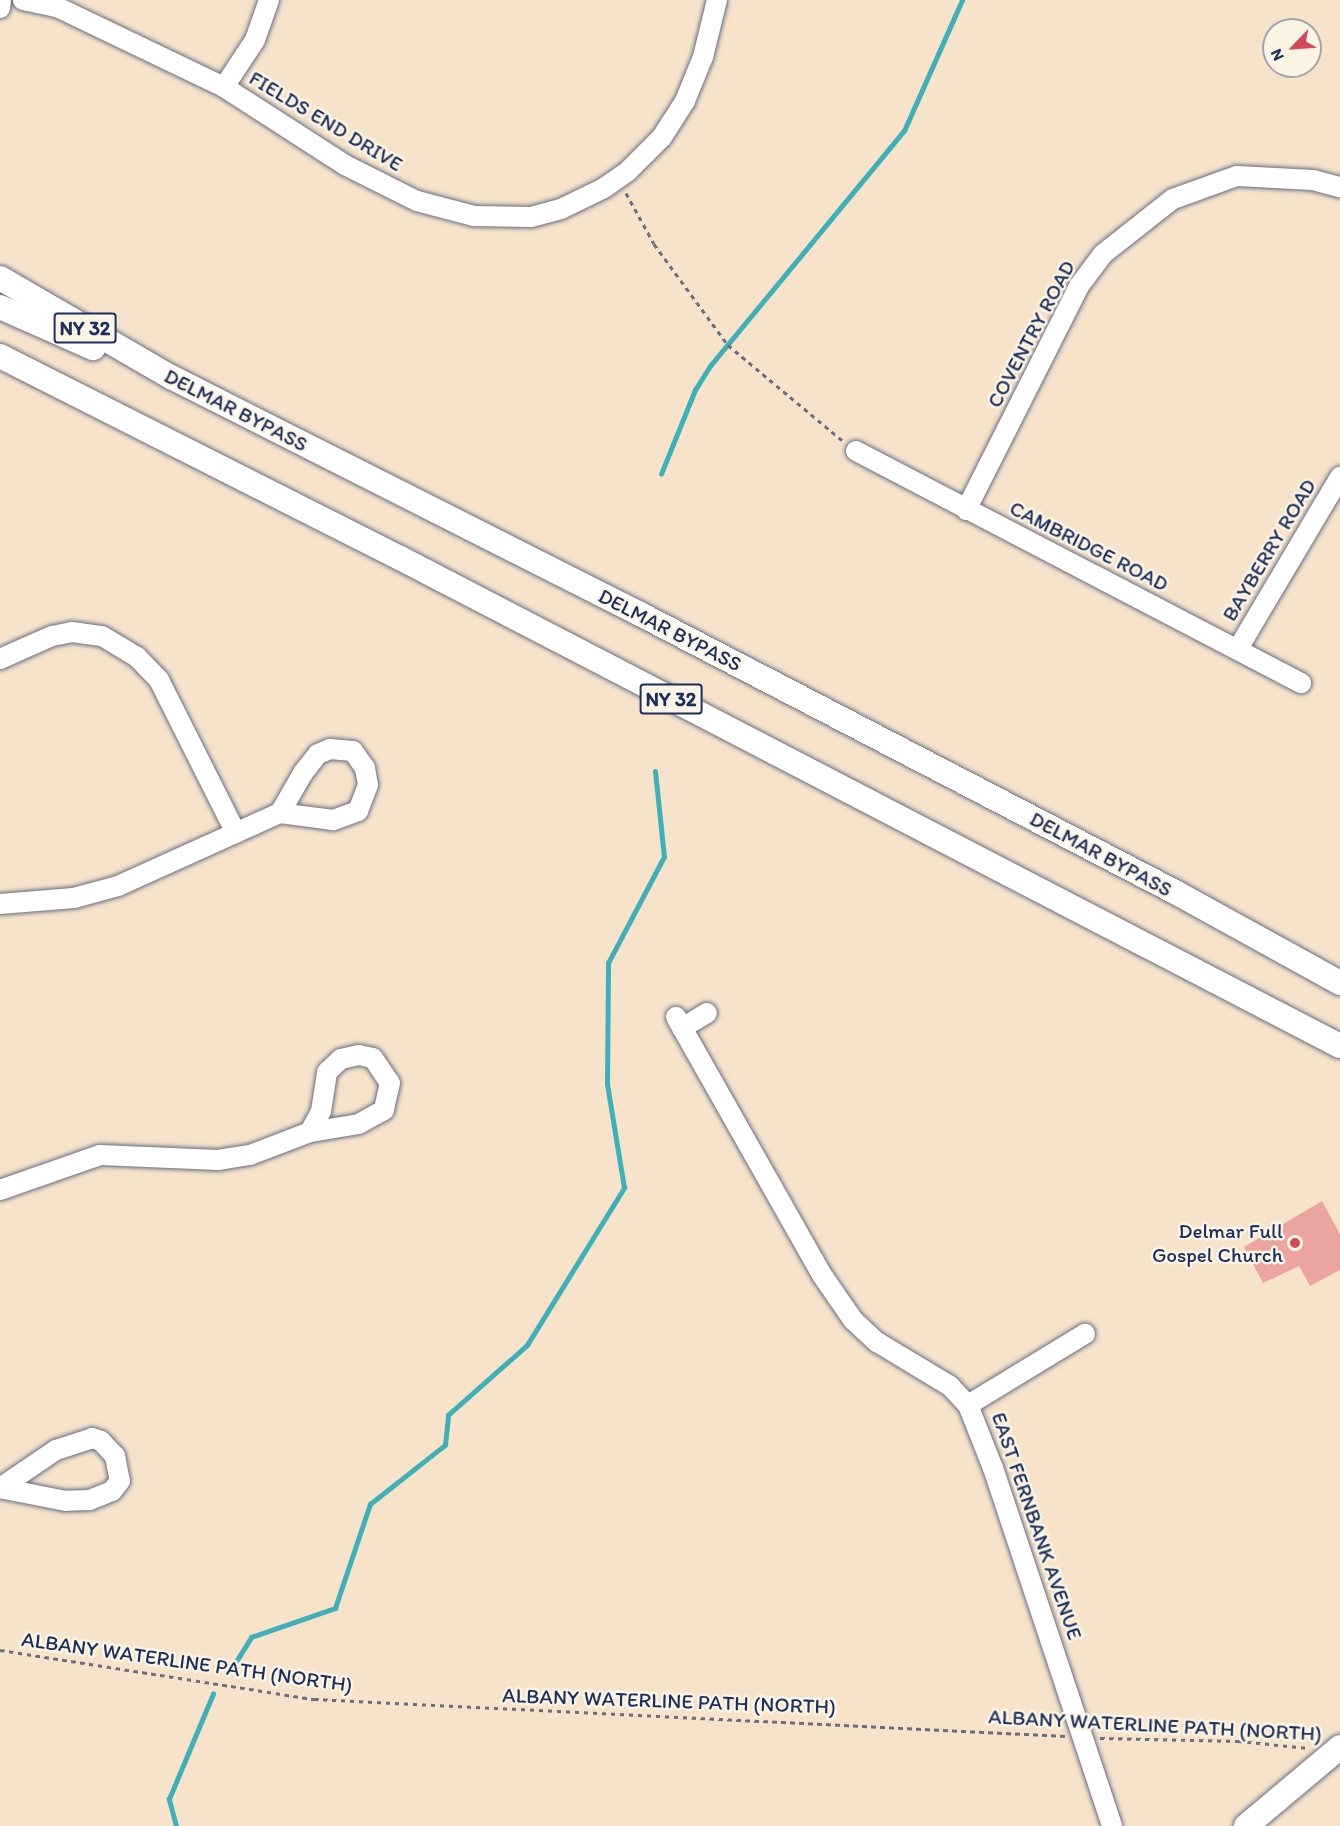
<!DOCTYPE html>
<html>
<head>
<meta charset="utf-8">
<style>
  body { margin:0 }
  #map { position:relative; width:1340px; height:1826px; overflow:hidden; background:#f6e3ca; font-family:Itim,sans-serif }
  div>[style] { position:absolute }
  .stream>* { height:4.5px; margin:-2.25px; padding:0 2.25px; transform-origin:2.25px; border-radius:2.25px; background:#40b0b8 }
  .building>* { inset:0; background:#eba5a0 }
  .path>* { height:3px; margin-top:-1.5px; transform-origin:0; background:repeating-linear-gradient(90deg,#686e84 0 4.5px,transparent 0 9px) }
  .roads { filter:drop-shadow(0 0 2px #686e84) drop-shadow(0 0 2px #686e84) }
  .minor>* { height:20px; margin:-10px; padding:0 10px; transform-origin:10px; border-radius:10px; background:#fff }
  .major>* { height:24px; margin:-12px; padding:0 12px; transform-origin:12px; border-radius:12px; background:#fff }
  .dots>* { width:16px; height:16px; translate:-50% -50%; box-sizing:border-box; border:3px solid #fcf5e5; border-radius:50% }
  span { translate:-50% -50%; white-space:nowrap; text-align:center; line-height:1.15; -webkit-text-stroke:5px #fcf5e5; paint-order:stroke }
  .shield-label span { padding:2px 4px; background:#fcf5e5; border:2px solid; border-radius:4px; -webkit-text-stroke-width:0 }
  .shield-label { font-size:20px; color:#1b2f5e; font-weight:700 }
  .street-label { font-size:21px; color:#1b2f5e }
  .poi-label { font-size:21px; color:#1b2f5e }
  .right { translate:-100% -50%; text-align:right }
  .north { position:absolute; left:1262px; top:18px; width:60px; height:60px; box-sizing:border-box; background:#fcf5e5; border:2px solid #a2a6af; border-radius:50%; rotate:245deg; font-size:16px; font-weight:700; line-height:24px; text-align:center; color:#1b2f5e }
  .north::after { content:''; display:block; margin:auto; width:21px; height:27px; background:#d1495b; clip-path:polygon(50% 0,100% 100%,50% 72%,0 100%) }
</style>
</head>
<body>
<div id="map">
  <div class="stream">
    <div style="left:661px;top:474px;width:91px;rotate:-68deg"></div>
    <div style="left:695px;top:390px;width:28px;rotate:-58deg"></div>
    <div style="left:710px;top:366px;width:305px;rotate:-50.5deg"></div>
    <div style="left:904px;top:131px;width:143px;rotate:-66.1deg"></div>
    <div style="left:232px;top:1668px;width:36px;rotate:-58deg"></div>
    <div style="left:251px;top:1637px;width:89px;rotate:-19deg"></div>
    <div style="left:335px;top:1608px;width:110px;rotate:-71.4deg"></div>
    <div style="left:370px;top:1504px;width:95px;rotate:-38.2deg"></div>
    <div style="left:445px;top:1445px;width:30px;rotate:-84deg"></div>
    <div style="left:448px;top:1415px;width:106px;rotate:-41.5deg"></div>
    <div style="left:527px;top:1345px;width:185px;rotate:-58.3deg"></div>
    <div style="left:624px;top:1188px;width:105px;rotate:-99.3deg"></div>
    <div style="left:607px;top:1084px;width:121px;rotate:-89.5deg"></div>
    <div style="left:608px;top:963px;width:120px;rotate:-62.2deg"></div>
    <div style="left:664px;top:857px;width:86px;rotate:-96deg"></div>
    <div style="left:176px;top:1826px;width:28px;rotate:-105deg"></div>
    <div style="left:169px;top:1799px;width:114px;rotate:-67.3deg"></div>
  </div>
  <div class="building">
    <div style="clip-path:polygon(1322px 1201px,1340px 1234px,1340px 1270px,1310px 1286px,1299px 1266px,1263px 1283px,1244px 1247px)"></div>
  </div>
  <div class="path">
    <div style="left:626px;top:193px;width:58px;rotate:61.2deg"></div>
    <div style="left:654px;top:244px;width:125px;rotate:53.8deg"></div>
    <div style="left:728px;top:345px;width:150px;rotate:39.9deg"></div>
    <div style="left:0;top:1650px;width:318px;rotate:8.9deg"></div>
    <div style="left:314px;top:1699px;width:753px;rotate:2.82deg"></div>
    <div style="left:1100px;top:1738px;width:138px;rotate:1.2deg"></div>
    <div style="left:1238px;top:1741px;width:71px;rotate:5.6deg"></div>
  </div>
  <div class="roads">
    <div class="minor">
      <div style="left:23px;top:0;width:35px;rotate:12deg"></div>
      <div style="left:57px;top:7px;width:185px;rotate:25.6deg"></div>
      <div style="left:224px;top:87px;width:144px;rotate:32.8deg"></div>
      <div style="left:345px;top:165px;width:80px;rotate:26.6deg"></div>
      <div style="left:417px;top:201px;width:59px;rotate:14.7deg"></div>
      <div style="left:474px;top:216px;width:57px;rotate:1deg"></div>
      <div style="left:531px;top:217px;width:31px;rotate:-15deg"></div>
      <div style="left:561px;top:209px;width:48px;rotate:-26deg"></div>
      <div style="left:604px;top:188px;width:29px;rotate:-35deg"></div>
      <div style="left:628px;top:171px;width:48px;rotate:-45deg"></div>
      <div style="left:662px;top:137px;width:43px;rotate:-57.4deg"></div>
      <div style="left:685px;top:101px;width:48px;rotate:-67.8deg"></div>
      <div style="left:703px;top:57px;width:59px;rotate:-76.2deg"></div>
      <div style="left:0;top:8px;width:8px;rotate:-83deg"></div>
      <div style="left:224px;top:87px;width:56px;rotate:-56.6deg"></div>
      <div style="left:255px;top:40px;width:42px;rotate:-70.7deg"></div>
      <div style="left:856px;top:451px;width:502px;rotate:27.54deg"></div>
      <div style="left:966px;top:510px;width:251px;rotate:-63.2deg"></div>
      <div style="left:1079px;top:286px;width:40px;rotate:-53deg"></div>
      <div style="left:1103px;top:254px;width:89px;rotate:-38.2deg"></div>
      <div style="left:1173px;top:199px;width:68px;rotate:-19.8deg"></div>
      <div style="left:1237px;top:176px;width:76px;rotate:3deg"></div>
      <div style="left:1313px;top:180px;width:28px;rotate:15deg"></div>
      <div style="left:1239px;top:647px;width:198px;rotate:-59.3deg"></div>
      <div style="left:0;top:659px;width:57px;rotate:-23.9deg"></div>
      <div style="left:52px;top:636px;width:20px;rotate:-11deg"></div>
      <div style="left:72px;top:632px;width:30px;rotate:8deg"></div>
      <div style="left:102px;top:636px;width:41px;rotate:31deg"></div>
      <div style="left:137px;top:657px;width:32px;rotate:46deg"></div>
      <div style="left:159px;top:680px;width:171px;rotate:63.3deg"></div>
      <div style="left:330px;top:749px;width:23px;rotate:5deg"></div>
      <div style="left:353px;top:751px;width:21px;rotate:55deg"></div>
      <div style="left:365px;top:768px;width:17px;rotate:80deg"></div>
      <div style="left:368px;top:785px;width:28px;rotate:111deg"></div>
      <div style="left:358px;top:811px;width:27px;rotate:160deg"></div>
      <div style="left:333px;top:820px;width:53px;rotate:-172.5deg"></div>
      <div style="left:280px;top:813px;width:46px;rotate:-60.1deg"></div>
      <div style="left:303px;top:773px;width:24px;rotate:-52deg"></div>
      <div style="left:318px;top:754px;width:13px;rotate:-23deg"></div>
      <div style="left:0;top:904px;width:74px;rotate:-4.6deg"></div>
      <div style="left:74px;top:898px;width:46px;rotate:-15.3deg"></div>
      <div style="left:118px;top:886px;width:178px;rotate:-24.3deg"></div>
      <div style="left:676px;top:1017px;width:296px;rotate:60.5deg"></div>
      <div style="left:822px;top:1275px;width:55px;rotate:55.4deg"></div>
      <div style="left:853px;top:1320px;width:33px;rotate:43deg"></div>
      <div style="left:877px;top:1342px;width:85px;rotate:31.1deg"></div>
      <div style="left:950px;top:1386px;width:26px;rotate:47deg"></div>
      <div style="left:968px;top:1405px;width:68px;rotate:68.4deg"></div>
      <div style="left:993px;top:1468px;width:377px;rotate:71.6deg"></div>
      <div style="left:682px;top:1028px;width:29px;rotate:-31deg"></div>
      <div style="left:359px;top:1055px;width:14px;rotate:12deg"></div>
      <div style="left:373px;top:1058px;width:30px;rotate:56deg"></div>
      <div style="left:390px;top:1083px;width:28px;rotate:103deg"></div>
      <div style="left:384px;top:1110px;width:29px;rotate:151deg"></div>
      <div style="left:359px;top:1124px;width:50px;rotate:170.7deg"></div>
      <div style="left:310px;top:1132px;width:24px;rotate:-62deg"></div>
      <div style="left:321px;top:1111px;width:39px;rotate:-81deg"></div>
      <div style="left:327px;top:1072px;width:19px;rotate:-43deg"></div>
      <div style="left:341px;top:1059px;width:18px;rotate:-13deg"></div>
      <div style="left:0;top:1190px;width:106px;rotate:-19.3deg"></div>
      <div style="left:100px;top:1155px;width:118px;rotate:2.4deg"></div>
      <div style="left:218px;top:1160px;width:32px;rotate:-9deg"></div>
      <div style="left:250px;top:1155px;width:64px;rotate:-21deg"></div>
      <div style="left:968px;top:1405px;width:137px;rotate:-31.3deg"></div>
      <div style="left:92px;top:1438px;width:9px;rotate:18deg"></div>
      <div style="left:101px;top:1441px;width:21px;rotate:47deg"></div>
      <div style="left:115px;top:1456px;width:25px;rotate:79deg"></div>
      <div style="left:120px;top:1481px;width:13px;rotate:129deg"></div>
      <div style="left:112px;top:1491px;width:24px;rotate:158deg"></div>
      <div style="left:90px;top:1500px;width:24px;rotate:178deg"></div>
      <div style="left:66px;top:1501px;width:67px;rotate:-168.9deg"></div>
      <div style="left:0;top:1488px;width:68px;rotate:-34.2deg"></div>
      <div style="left:56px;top:1450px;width:38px;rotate:-18deg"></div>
    </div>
    <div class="major">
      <div style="left:0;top:278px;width:198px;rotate:30.1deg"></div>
      <div style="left:171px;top:377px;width:525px;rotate:26.81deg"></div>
      <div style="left:640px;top:614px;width:603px;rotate:27.46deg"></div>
      <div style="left:1175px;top:892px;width:188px;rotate:28.9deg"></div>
      <div style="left:0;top:307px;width:102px;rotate:23.8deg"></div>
      <div style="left:0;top:356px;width:448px;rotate:26.8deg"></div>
      <div style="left:400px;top:558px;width:1059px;rotate:27.44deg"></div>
      <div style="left:1246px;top:1826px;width:123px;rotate:-40deg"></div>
    </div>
  </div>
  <div class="dots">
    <div style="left:1295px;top:1243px;background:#d1495b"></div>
  </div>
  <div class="shield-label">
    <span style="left:85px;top:328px">NY 32</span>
    <span style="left:671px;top:699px">NY 32</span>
  </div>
  <div class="street-label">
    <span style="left:326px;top:121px;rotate:31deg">FIELDS END DRIVE</span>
    <span style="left:1031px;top:334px;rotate:-62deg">COVENTRY ROAD</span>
    <span style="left:236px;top:410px;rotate:27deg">DELMAR BYPASS</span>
    <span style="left:1089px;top:546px;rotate:27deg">CAMBRIDGE ROAD</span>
    <span style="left:1269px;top:550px;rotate:-59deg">BAYBERRY ROAD</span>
    <span style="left:670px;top:630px;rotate:27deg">DELMAR BYPASS</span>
    <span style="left:1101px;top:854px;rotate:28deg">DELMAR BYPASS</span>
    <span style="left:1037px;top:1526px;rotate:71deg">EAST FERNBANK AVENUE</span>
    <span style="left:187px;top:1662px;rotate:8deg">ALBANY WATERLINE PATH (NORTH)</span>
    <span style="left:669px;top:1701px;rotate:2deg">ALBANY WATERLINE PATH (NORTH)</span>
    <span style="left:1155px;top:1725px;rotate:3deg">ALBANY WATERLINE PATH (NORTH)</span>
  </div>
  <div class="poi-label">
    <span class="right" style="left:1283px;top:1243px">Delmar Full<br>Gospel Church</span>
  </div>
  <div class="north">N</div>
</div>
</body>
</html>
